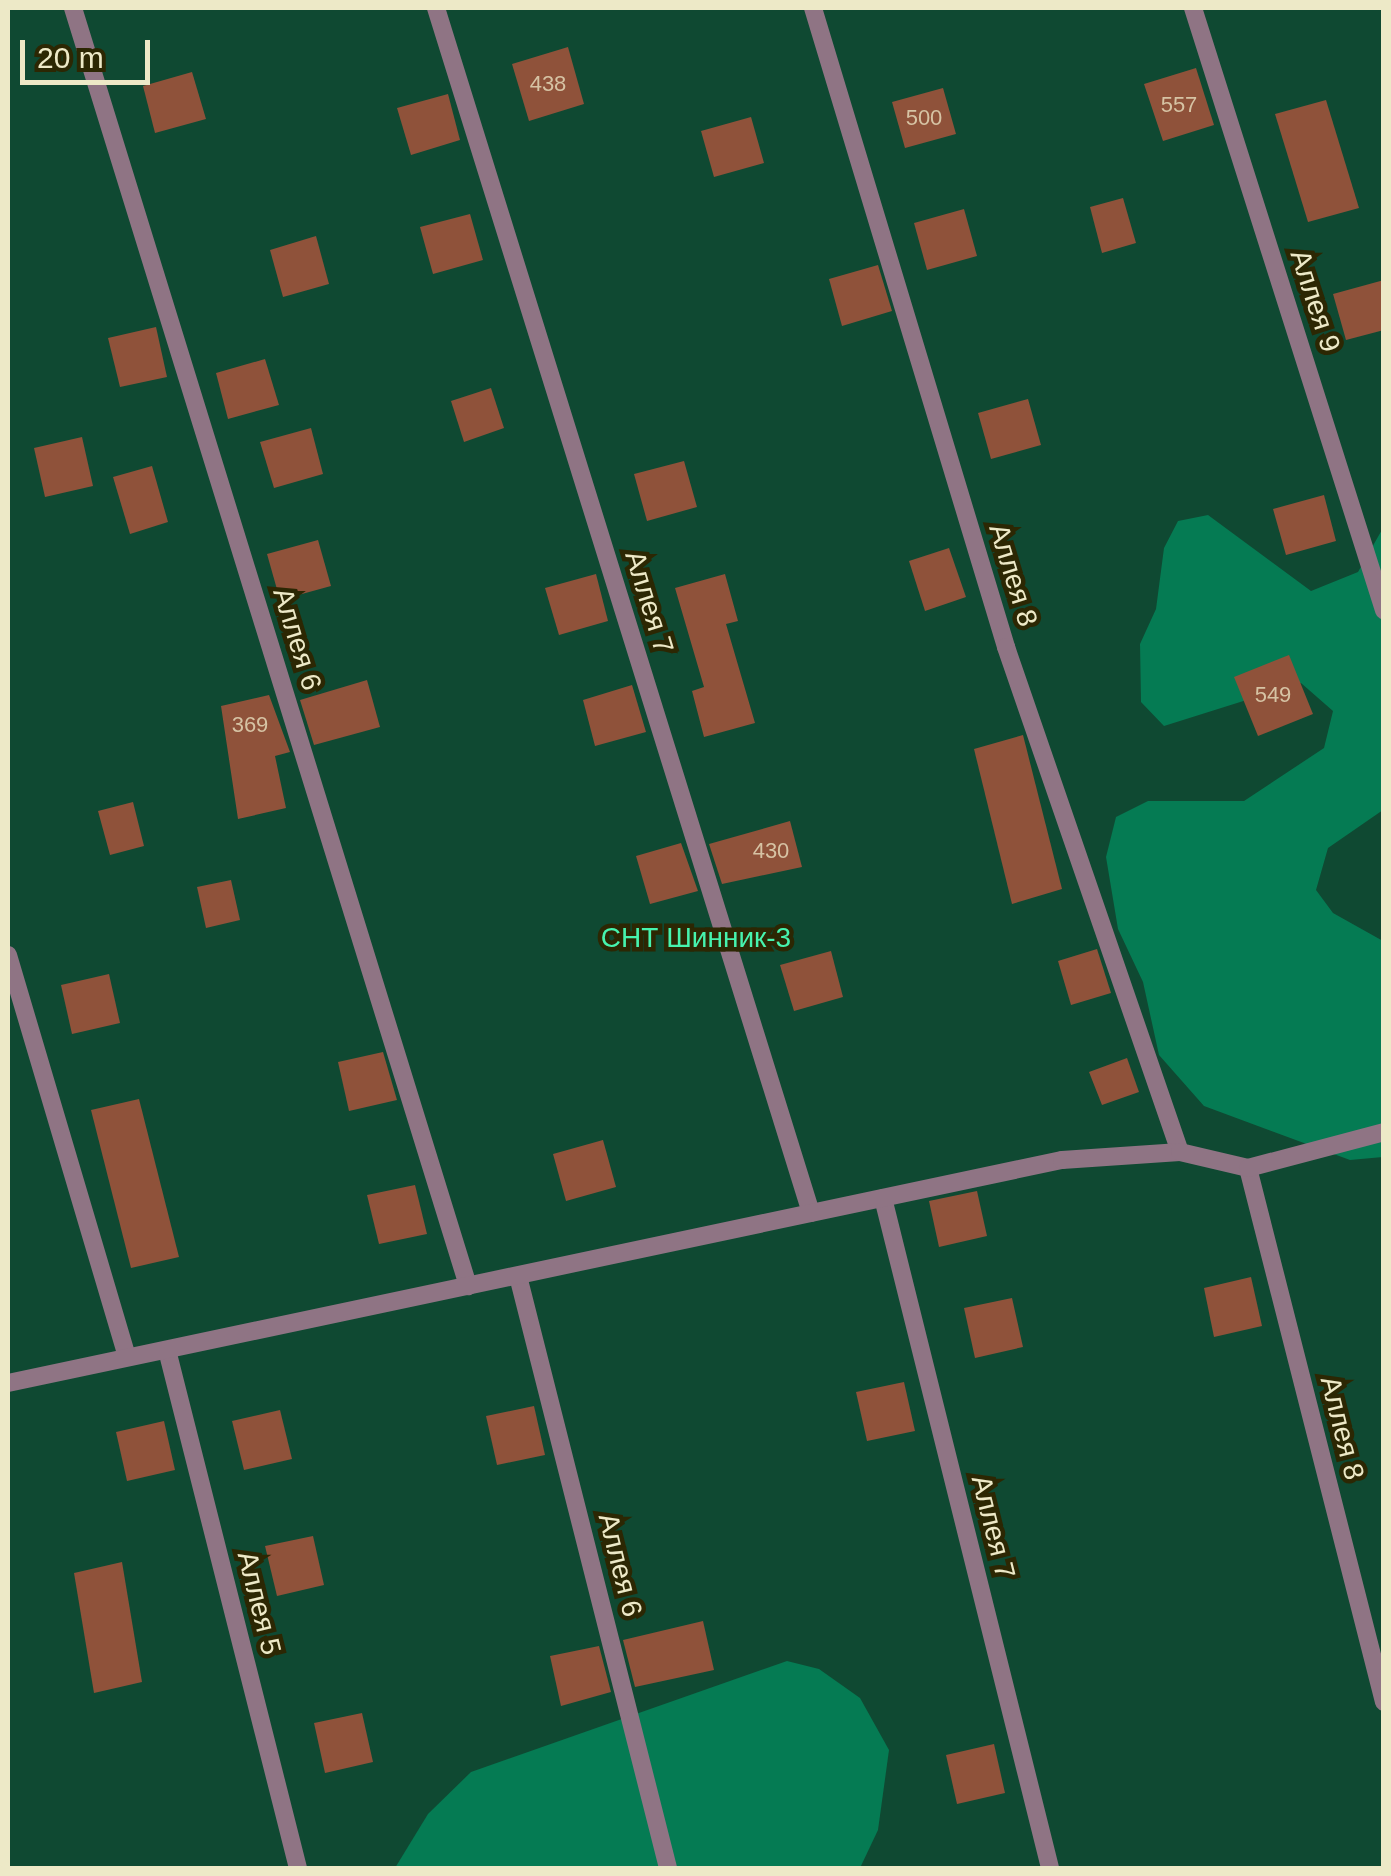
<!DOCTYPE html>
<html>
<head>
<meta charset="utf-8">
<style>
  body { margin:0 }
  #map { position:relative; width:1391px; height:1876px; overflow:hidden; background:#36310d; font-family:Helvetica,sans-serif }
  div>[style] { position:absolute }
  .green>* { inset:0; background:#0f4932 }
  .forest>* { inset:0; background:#057b53 }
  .building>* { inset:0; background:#8f523a }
  .lane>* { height:18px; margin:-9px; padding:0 9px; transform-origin:9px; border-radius:9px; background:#8f7484 }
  span { translate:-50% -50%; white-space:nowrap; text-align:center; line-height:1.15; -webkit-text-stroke:9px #2c2703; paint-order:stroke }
  .number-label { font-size:22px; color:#d6c3a4 }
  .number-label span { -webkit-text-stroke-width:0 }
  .street-label { font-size:28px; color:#ede9c7 }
  .park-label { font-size:28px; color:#46f3ae }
  .frame { position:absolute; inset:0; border:10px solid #ede9c7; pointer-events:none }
  .scale { position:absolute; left:20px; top:40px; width:130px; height:45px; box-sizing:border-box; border:5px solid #ede9c7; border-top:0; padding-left:12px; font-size:30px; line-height:35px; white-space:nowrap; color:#ede9c7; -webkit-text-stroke:8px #2c2703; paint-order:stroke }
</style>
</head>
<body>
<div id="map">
  <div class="green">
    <div style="clip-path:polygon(8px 8px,1383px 8px,1383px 1868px,8px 1868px)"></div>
  </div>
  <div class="forest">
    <div style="clip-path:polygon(1208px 515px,1311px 591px,1358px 572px,1383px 528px,1383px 810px,1328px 848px,1316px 890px,1333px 913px,1383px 941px,1383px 1157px,1350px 1160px,1204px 1106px,1159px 1055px,1143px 982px,1118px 929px,1106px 857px,1116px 817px,1148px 801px,1244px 801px,1324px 748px,1333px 711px,1301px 683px,1164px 726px,1141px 702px,1140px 644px,1156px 609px,1164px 548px,1178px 521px)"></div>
    <div style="clip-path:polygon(787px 1661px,819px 1669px,860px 1698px,889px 1750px,878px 1830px,860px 1868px,395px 1868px,428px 1814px,471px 1772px)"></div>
  </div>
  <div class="building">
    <div style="clip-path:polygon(568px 47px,584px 104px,529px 121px,512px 64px)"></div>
    <div style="clip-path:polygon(1196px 68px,1214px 125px,1163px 141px,1144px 84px)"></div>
    <div style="clip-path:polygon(192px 72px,206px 119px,155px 133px,143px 86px)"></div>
    <div style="clip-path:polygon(943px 88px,956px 134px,905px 148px,892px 102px)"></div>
    <div style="clip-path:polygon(448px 94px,460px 140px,411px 155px,397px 108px)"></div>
    <div style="clip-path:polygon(1326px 100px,1359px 208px,1308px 222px,1275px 114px)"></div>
    <div style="clip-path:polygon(751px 117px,764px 163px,714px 177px,701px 131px)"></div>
    <div style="clip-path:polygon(1123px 198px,1136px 243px,1102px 253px,1090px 207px)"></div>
    <div style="clip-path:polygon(964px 209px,977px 256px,927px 270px,914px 223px)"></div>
    <div style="clip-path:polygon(470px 214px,483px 260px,433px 274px,420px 227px)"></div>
    <div style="clip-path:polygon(316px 236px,329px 284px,283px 297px,270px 250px)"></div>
    <div style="clip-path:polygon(878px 265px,892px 311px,842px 326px,829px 279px)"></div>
    <div style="clip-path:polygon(1384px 280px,1384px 330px,1346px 340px,1333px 294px)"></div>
    <div style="clip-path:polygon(156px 327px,167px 377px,120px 387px,108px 338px)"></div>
    <div style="clip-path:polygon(265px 359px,279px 405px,228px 419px,216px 373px)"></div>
    <div style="clip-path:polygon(491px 388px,504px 428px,464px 442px,451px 401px)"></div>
    <div style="clip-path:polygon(1028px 399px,1041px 445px,991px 459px,978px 413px)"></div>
    <div style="clip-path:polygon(311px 428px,323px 474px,274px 488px,260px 442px)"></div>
    <div style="clip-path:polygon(82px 437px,93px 486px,45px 497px,34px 448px)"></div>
    <div style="clip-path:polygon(684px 461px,697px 507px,647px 521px,634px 474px)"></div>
    <div style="clip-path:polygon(152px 466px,168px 522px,130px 534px,113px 477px)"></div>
    <div style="clip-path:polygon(1324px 495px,1336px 541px,1286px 555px,1273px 509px)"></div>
    <div style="clip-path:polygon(318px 540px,331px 586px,280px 600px,267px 554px)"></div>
    <div style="clip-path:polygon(949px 548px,966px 597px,925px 611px,909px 561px)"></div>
    <div style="clip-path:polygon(596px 574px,608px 621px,559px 635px,545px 588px)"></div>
    <div style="clip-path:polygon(725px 574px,738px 621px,726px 624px,755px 723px,704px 737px,692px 691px,704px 687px,675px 588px)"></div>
    <div style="clip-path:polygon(1289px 655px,1313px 714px,1258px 736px,1234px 677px)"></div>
    <div style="clip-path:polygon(367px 680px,380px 727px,314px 745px,300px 700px)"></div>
    <div style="clip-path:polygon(632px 685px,646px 732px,595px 746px,583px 700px)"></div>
    <div style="clip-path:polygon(269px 695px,290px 752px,275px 756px,286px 808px,238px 819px,221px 706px)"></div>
    <div style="clip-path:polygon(1023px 735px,1062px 889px,1012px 904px,974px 749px)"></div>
    <div style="clip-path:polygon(133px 802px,144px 846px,110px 855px,98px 811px)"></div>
    <div style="clip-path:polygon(790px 821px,802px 867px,722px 884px,709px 844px)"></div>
    <div style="clip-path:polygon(681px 843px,698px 891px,650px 904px,636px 856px)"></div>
    <div style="clip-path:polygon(231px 880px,240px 920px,206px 928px,197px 887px)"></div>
    <div style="clip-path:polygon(1097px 949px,1111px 993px,1071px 1005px,1058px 961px)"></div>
    <div style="clip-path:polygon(831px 951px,843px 997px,794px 1011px,780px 965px)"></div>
    <div style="clip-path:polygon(109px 974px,120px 1023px,72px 1034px,61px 985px)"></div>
    <div style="clip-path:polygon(383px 1052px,397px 1100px,349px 1111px,338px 1062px)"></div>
    <div style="clip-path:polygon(1127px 1058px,1139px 1092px,1102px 1105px,1089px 1072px)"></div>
    <div style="clip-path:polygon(139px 1099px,179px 1257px,131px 1268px,91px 1110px)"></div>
    <div style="clip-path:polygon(603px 1140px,616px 1187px,566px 1201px,553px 1154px)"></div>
    <div style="clip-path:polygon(415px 1185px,427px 1234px,379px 1244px,367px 1195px)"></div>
    <div style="clip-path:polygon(977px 1191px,987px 1236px,939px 1247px,929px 1201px)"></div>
    <div style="clip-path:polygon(1251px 1277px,1262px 1326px,1214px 1337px,1204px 1288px)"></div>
    <div style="clip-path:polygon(1012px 1298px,1023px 1347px,975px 1358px,964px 1308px)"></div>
    <div style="clip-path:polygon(904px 1382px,915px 1431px,867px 1441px,856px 1392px)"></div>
    <div style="clip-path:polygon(534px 1406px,545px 1455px,497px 1465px,486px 1416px)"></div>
    <div style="clip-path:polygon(280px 1410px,292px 1459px,244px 1470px,232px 1421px)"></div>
    <div style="clip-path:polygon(164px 1421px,175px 1470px,127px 1481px,116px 1432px)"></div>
    <div style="clip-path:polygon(313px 1536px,324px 1585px,277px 1596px,265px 1546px)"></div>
    <div style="clip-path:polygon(122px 1562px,142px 1682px,94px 1693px,74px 1573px)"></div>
    <div style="clip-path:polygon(703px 1621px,714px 1670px,635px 1687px,623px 1640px)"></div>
    <div style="clip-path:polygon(599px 1646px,611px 1692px,561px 1706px,550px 1656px)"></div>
    <div style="clip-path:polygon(362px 1713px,373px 1762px,325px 1773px,314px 1723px)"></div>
    <div style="clip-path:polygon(994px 1744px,1005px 1793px,957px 1804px,946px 1755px)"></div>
  </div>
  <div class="lane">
    <div style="left:73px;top:8px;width:1338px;rotate:72.82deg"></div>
    <div style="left:436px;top:8px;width:1262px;rotate:72.71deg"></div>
    <div style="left:813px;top:8px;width:668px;rotate:73.19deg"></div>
    <div style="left:1006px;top:647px;width:534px;rotate:70.99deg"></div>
    <div style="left:1193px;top:8px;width:632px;rotate:72.4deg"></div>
    <div style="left:8px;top:955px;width:419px;rotate:73.5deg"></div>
    <div style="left:1248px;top:1168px;width:551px;rotate:75.71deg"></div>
    <div style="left:883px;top:1198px;width:690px;rotate:76deg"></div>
    <div style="left:518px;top:1276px;width:611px;rotate:75.78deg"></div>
    <div style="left:167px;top:1350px;width:534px;rotate:75.81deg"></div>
    <div style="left:8px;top:1383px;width:1077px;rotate:-11.95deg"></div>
    <div style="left:1062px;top:1160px;width:118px;rotate:-3.9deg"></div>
    <div style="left:1180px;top:1152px;width:70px;rotate:13.2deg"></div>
    <div style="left:1248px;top:1168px;width:141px;rotate:-14.8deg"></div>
  </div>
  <div class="number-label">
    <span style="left:548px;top:84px">438</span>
    <span style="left:1179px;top:105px">557</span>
    <span style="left:924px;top:118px">500</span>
    <span style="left:1273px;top:695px">549</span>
    <span style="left:250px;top:725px">369</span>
    <span style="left:771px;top:851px">430</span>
  </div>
  <div class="street-label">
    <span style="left:1315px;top:301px;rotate:72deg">Аллея 9</span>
    <span style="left:1013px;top:575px;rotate:73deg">Аллея 8</span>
    <span style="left:649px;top:602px;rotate:73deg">Аллея 7</span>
    <span style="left:297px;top:639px;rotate:73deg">Аллея 6</span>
    <span style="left:1342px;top:1428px;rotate:76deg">Аллея 8</span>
    <span style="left:993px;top:1527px;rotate:76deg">Аллея 7</span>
    <span style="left:620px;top:1565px;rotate:76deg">Аллея 6</span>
    <span style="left:259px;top:1603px;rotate:76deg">Аллея 5</span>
  </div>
  <div class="park-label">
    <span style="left:696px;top:938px">СНТ Шинник-3</span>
  </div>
  <div class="frame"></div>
  <div class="scale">20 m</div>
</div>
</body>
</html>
